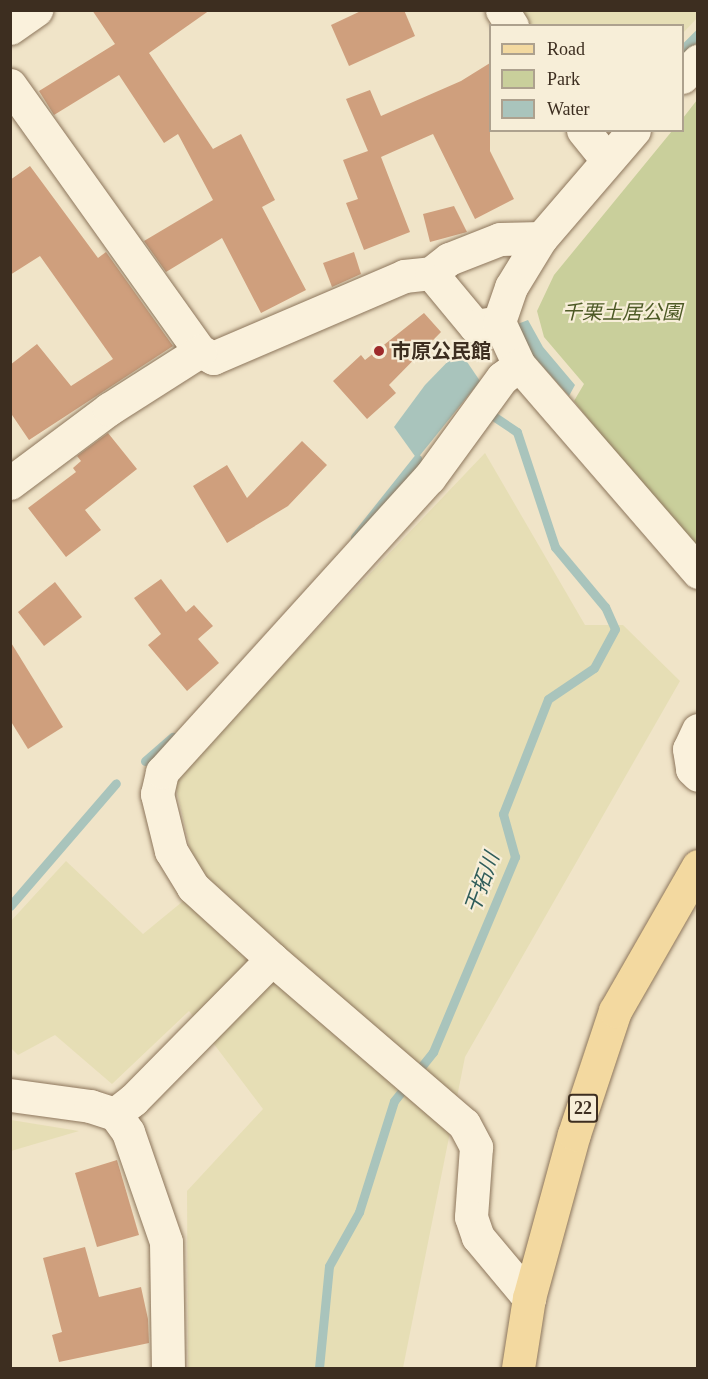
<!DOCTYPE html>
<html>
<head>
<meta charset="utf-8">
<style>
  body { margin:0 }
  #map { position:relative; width:708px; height:1379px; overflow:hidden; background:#f0e4c8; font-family:"Times New Roman","Noto Sans JP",serif }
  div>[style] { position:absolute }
  .farmland>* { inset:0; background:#e6deb5 }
  .green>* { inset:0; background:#c9cf9b }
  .water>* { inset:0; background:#a9c4bc }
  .stream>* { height:9px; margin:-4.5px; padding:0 4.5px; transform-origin:4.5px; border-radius:4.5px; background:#a9c4bc }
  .building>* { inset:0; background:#cf9f7d }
  .roads { filter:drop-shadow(0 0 2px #8d765c) drop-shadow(0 0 2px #8d765c) }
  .minor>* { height:33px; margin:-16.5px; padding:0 16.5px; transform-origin:16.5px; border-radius:16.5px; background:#faf1dc }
  .major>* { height:33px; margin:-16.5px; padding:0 16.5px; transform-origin:16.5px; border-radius:16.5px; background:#f3d9a0 }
  .dots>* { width:16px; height:16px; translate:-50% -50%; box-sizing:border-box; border:3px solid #f7eed8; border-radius:50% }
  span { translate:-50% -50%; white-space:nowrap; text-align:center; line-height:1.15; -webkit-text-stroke:4.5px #f7eed8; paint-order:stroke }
  .shield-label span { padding:2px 4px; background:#f7eed8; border:2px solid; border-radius:4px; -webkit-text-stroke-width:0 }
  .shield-label { font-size:18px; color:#3d2e20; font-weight:700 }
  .park-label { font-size:20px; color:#4d5a26; font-style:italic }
  .poi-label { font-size:20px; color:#3d2e20; font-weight:700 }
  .left { translate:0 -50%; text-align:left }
  .water-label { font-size:21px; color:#2f5d5a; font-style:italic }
  .frame { position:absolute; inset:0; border:12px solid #3d2e20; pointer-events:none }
  .legend { position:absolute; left:489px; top:24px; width:195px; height:108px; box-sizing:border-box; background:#f7eed8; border:2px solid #ada18e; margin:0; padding:8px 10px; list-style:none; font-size:18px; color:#3d2e20 }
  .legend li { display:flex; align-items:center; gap:12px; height:30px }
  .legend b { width:30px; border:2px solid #ada18e }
</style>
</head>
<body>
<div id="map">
  <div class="farmland">
    <div style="clip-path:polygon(697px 10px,698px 17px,683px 33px,682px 26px,531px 25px,520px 11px)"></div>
    <div style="clip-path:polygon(485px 453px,585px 625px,623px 625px,680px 681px,465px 1057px,403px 1368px,188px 1368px,187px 1191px,263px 1109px,189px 1011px,112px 1084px,55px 1035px,18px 1055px,11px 1048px,10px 922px,66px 861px,143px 934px,199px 888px,174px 779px)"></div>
    <div style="clip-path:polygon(11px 1120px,79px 1131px,11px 1151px)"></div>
  </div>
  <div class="green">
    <div style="clip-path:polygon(697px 100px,697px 555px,574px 401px,584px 384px,544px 337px,537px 311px,554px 275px,672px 131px,682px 130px,683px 118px)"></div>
  </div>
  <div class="water">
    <div style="clip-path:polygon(528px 320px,543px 347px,575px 385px,569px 396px,529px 351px,515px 325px)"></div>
    <div style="clip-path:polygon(459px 350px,480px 381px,417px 459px,394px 427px,425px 385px)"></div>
  </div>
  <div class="stream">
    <div style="left:682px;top:50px;width:23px;rotate:-45deg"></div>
    <div style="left:355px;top:537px;width:100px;rotate:-51.5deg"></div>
    <div style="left:145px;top:761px;width:37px;rotate:-41deg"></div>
    <div style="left:10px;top:906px;width:162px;rotate:-49.2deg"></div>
    <div style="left:319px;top:1368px;width:102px;rotate:-84.4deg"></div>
    <div style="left:329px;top:1266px;width:62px;rotate:-60.9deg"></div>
    <div style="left:359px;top:1212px;width:116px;rotate:-72.5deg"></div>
    <div style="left:394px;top:1101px;width:63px;rotate:-51.5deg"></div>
    <div style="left:433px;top:1052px;width:212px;rotate:-67.2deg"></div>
    <div style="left:515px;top:857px;width:45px;rotate:-105.6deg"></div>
    <div style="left:503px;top:814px;width:123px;rotate:-68.6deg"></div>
    <div style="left:548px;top:699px;width:55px;rotate:-34deg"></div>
    <div style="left:594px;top:668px;width:44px;rotate:-61.7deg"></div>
    <div style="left:615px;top:629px;width:24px;rotate:-114deg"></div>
    <div style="left:605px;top:607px;width:78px;rotate:-129.8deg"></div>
    <div style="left:555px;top:547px;width:121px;rotate:-108.3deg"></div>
    <div style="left:517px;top:432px;width:30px;rotate:-146deg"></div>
  </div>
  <div class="building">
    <div style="clip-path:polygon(92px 10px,210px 10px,149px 53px,213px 149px,241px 134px,275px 200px,262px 207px,306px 290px,261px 313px,222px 238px,166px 272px,144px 241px,213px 200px,178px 134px,164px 143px,119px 75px,54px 115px,39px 91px,115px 44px)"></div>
    <div style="clip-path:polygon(363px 10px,404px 10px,415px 36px,349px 66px,331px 25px)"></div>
    <div style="clip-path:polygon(490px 63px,490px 151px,514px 199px,475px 219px,433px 134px,381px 157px,410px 232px,364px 250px,346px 203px,358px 199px,343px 160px,368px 151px,346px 99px,370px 90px,381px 116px,461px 81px)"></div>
    <div style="clip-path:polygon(30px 166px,98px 258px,106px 252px,173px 346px,29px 440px,10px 412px,10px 365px,37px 344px,71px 386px,113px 359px,40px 256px,10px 275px,10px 180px)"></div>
    <div style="clip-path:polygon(454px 206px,467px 232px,430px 242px,423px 214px)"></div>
    <div style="clip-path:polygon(354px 252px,361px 274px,332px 287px,323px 263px)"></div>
    <div style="clip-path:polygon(424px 313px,441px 332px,389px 385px,396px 393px,367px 419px,333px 381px,361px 355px,365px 360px)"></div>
    <div style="clip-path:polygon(108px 433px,137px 469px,85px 510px,101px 530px,66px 557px,28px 508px,76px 472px,73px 468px,81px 461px,77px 456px)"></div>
    <div style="clip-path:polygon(302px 441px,327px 465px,288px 506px,227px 543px,193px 486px,227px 465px,247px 498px)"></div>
    <div style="clip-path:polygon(161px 579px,186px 612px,194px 605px,213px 626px,198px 639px,219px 663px,187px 691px,148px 645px,161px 634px,134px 598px)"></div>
    <div style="clip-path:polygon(55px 582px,82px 617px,44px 646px,18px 612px)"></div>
    <div style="clip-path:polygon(10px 641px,63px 727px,28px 749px,10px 720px)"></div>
    <div style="clip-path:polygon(117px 1160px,139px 1235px,97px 1247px,75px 1173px)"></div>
    <div style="clip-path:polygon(85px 1247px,99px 1297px,141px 1287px,148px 1319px,149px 1343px,59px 1362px,52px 1335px,62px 1332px,43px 1258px)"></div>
  </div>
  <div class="roads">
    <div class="minor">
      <div style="left:502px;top:10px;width:19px;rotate:58deg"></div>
      <div style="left:10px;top:28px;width:32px;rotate:-35deg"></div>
      <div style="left:682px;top:77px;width:23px;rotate:-45deg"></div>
      <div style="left:10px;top:85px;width:327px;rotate:54.5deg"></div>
      <div style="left:200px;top:351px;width:15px;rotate:28deg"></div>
      <div style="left:213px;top:358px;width:208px;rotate:-23.2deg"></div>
      <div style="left:404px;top:276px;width:27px;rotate:-6deg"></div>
      <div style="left:431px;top:273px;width:69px;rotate:50.3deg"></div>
      <div style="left:475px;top:326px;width:24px;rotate:-9deg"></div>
      <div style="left:583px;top:130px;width:38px;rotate:51deg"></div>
      <div style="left:634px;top:130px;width:143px;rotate:130.7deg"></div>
      <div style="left:541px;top:238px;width:57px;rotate:121.5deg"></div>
      <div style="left:511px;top:287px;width:37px;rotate:109deg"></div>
      <div style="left:499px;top:322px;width:47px;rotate:65.1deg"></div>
      <div style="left:519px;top:365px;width:274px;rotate:49.1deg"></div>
      <div style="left:431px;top:273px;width:23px;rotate:-38deg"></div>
      <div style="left:449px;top:259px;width:55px;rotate:-21.4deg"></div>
      <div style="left:500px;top:239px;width:41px;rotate:-1.4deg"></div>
      <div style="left:10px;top:483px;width:124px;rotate:-36.8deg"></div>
      <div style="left:109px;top:409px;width:108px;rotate:-32.5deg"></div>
      <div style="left:698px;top:730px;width:21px;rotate:115deg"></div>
      <div style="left:689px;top:749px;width:20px;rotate:81deg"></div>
      <div style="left:692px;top:769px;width:8px;rotate:45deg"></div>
      <div style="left:272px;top:959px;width:107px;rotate:-137.7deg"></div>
      <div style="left:193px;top:887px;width:42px;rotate:-121.4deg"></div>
      <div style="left:171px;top:851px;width:59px;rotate:-103.8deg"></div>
      <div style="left:157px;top:794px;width:23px;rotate:-77deg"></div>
      <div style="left:162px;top:772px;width:397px;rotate:-47.8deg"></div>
      <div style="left:429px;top:478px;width:124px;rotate:-53.9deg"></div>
      <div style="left:502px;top:378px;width:21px;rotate:-37deg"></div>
      <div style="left:10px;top:1095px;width:81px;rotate:7.8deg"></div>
      <div style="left:90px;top:1106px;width:26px;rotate:18deg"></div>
      <div style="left:115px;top:1114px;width:23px;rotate:-38deg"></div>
      <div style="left:133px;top:1100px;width:198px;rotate:-45.4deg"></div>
      <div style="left:272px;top:959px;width:253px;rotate:40.7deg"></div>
      <div style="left:464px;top:1124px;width:26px;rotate:62deg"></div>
      <div style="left:476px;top:1147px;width:70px;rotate:94.1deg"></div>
      <div style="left:471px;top:1217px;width:21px;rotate:71deg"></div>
      <div style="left:478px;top:1237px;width:80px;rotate:50.1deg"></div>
      <div style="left:115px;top:1114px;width:22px;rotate:54deg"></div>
      <div style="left:128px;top:1132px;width:116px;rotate:70.9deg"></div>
      <div style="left:166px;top:1242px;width:126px;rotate:89.1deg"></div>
    </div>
    <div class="major">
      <div style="left:518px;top:1368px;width:71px;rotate:-81.1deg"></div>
      <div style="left:529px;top:1298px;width:170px;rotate:-74.7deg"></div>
      <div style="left:574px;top:1134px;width:130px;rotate:-71.6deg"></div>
      <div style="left:615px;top:1011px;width:167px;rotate:-60.2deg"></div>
    </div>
  </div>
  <div class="dots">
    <div style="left:379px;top:351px;background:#9e2a2b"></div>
  </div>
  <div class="shield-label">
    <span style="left:583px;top:1108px">22</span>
  </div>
  <div class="park-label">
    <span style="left:622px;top:312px">千栗土居公園</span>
  </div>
  <div class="poi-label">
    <span class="left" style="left:391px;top:351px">市原公民館</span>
  </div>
  <div class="water-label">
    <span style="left:482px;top:883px;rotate:-70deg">干拓川</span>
  </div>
  <div class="frame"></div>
  <ul class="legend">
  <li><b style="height:8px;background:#f3d9a0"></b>Road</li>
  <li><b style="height:16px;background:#c9cf9b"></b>Park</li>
  <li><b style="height:16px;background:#a9c4bc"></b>Water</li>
  </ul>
</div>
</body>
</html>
